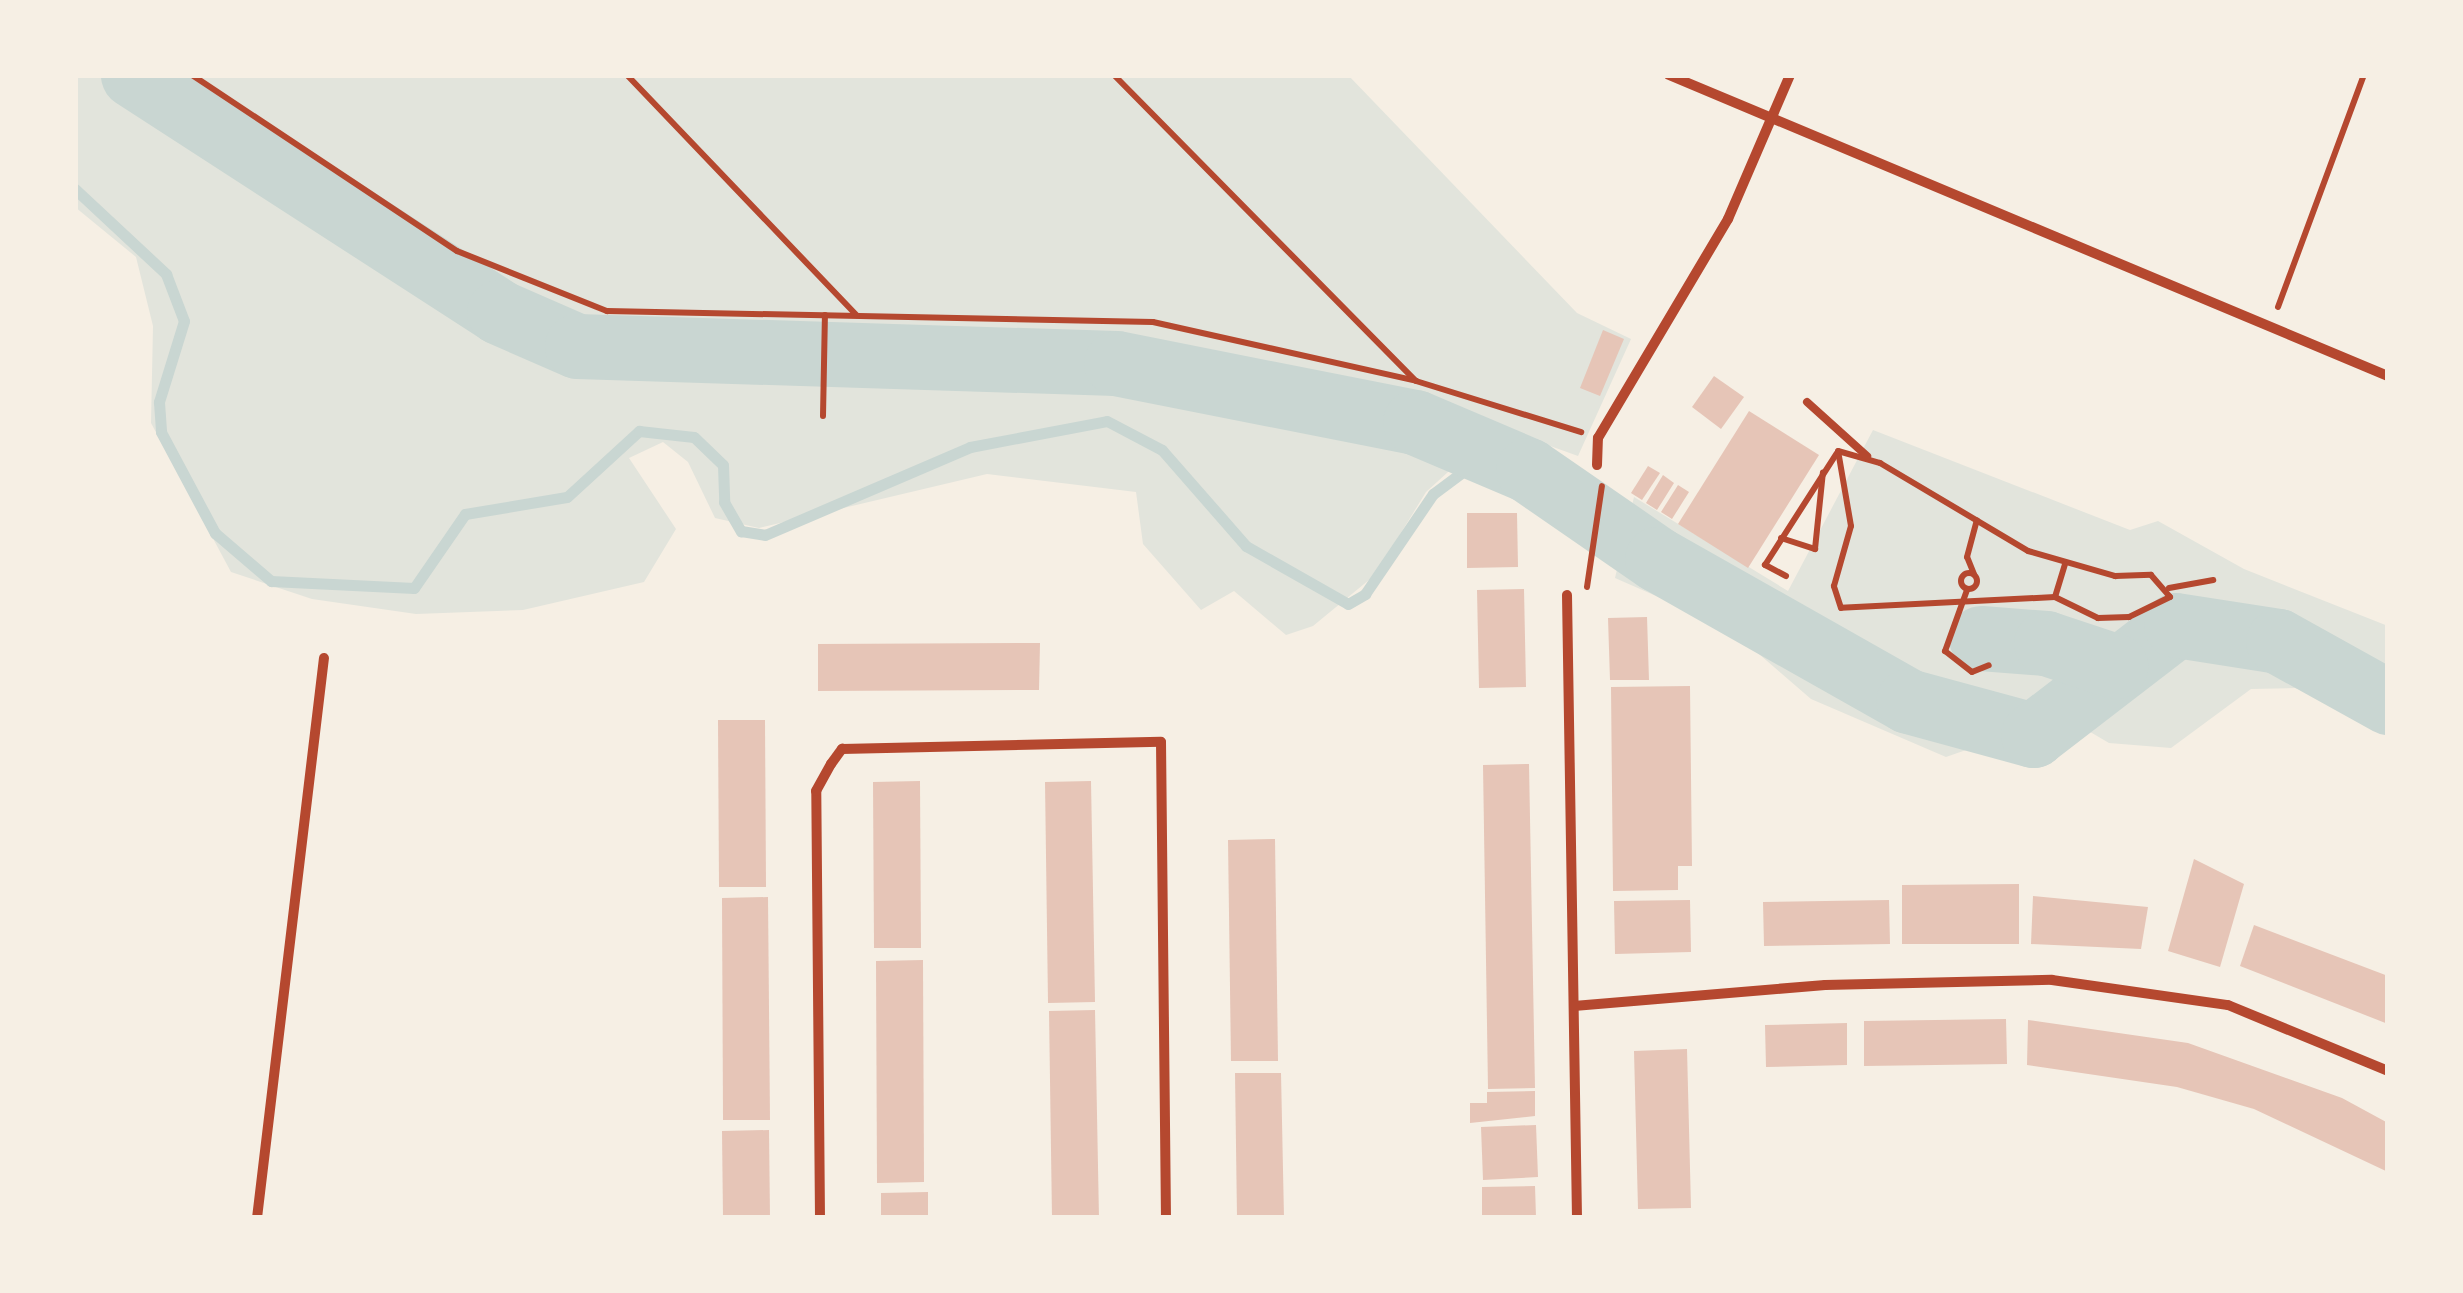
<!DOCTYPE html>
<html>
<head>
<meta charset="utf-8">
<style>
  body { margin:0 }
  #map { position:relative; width:2463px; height:1293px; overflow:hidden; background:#f6efe4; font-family:"DM Sans",sans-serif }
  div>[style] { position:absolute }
  .green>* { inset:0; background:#e2e4dc }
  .stream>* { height:11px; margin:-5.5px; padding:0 5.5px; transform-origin:5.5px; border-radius:5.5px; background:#c9d6d2 }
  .river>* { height:65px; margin:-32.5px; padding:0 32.5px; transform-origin:32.5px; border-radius:32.5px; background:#c9d6d2 }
  .building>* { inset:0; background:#e6c5b7 }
  .path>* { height:6px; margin:-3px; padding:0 3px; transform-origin:3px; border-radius:3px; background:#b5482f }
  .path>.ring { margin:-3px; padding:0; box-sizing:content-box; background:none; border:6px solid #b5482f; border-radius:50% }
  .service>* { height:8px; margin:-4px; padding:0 4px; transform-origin:4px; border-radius:4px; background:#b5482f }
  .minor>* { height:10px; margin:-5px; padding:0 5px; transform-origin:5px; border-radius:5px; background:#b5482f }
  span { translate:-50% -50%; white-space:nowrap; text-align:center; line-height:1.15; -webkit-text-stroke:9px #f6efe4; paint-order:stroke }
  .frame { position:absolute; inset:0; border:78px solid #f6efe4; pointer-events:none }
</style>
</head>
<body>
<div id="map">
  <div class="green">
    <div style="clip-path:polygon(75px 75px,108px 75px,422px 290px,524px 339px,556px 371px,1111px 384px,1406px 442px,1459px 462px,1426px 492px,1375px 575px,1313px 626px,1286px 635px,1234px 591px,1201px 610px,1143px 544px,1136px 492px,987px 474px,759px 528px,715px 518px,688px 462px,663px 442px,629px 458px,676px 529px,644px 582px,523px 610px,416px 614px,312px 599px,231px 572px,151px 423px,153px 326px,136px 257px,75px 207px)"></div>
    <div style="clip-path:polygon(172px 75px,1348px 75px,1577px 313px,1631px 339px,1578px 456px,1422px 400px,1213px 352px,1062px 336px,857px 342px,600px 331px,506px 297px)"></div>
    <div style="clip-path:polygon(1873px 430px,2130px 530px,2158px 521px,2244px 569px,2388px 626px,2388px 717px,2295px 688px,2251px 689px,2171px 748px,2109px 743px,2063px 716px,1946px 757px,1811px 699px,1729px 628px,1615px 578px,1634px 497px,1788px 591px)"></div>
  </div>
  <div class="stream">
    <div style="left:75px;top:189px;width:125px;rotate:43deg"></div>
    <div style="left:166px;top:274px;width:50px;rotate:69deg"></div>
    <div style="left:184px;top:321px;width:85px;rotate:107.2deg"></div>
    <div style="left:159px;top:402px;width:30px;rotate:86deg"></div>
    <div style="left:161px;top:432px;width:115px;rotate:61.9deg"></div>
    <div style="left:215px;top:533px;width:74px;rotate:40.6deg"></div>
    <div style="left:271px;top:581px;width:143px;rotate:2.8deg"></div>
    <div style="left:414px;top:588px;width:90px;rotate:-55.4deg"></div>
    <div style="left:465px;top:514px;width:103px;rotate:-9.5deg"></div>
    <div style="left:567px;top:497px;width:98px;rotate:-42.5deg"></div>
    <div style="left:639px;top:431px;width:55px;rotate:6.2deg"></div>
    <div style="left:694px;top:437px;width:40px;rotate:44deg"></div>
    <div style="left:723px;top:465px;width:37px;rotate:88deg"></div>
    <div style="left:724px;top:502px;width:34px;rotate:60deg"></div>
    <div style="left:741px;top:531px;width:24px;rotate:9deg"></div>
    <div style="left:765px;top:535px;width:223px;rotate:-23.2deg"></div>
    <div style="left:970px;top:447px;width:139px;rotate:-10.7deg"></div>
    <div style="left:1107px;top:421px;width:62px;rotate:27.8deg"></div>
    <div style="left:1162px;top:450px;width:128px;rotate:48.8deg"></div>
    <div style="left:1246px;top:546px;width:117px;rotate:29.6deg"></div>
    <div style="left:1348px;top:604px;width:20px;rotate:-30deg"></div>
    <div style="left:1365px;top:594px;width:121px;rotate:-55.8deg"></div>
    <div style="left:1433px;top:494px;width:69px;rotate:-36.7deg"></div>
  </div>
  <div class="river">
    <div style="left:133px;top:75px;width:436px;rotate:32.9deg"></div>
    <div style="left:499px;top:312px;width:85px;rotate:23.6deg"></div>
    <div style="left:577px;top:346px;width:539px;rotate:1.81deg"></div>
    <div style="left:1116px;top:363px;width:305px;rotate:11.2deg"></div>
    <div style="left:1415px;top:422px;width:123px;rotate:23deg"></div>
    <div style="left:1528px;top:470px;width:157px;rotate:34.6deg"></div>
    <div style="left:1657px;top:559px;width:288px;rotate:29.5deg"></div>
    <div style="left:1908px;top:701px;width:130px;rotate:15.2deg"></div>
    <div style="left:2033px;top:735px;width:180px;rotate:-37.6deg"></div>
    <div style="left:2176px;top:625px;width:103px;rotate:8.9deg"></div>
    <div style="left:2278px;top:641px;width:126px;rotate:29deg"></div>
    <div style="left:1981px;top:638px;width:65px;rotate:4.4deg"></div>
    <div style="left:2046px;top:643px;width:73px;rotate:18.4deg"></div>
  </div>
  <div class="building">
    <div style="clip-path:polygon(1603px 330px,1624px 339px,1600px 396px,1580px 388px)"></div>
    <div style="clip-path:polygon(1714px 376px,1744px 397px,1721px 429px,1692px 407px)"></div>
    <div style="clip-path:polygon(1749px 411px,1819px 455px,1748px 568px,1678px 524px)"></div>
    <div style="clip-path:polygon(1648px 466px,1660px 473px,1642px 500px,1631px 493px)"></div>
    <div style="clip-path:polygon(1663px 475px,1674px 483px,1657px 510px,1646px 503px)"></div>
    <div style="clip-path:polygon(1678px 485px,1689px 492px,1672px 519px,1661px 512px)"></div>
    <div style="clip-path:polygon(1467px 513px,1517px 513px,1518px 567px,1467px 568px)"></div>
    <div style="clip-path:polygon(1524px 589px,1526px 687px,1479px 688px,1477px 590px)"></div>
    <div style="clip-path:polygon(1647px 617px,1649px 680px,1610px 680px,1608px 618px)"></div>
    <div style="clip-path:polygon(1040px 643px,1039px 690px,818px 691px,818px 644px)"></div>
    <div style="clip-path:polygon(1690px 686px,1692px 866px,1678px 866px,1678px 890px,1613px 891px,1611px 687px)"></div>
    <div style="clip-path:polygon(718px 720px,765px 720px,766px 887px,719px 887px)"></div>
    <div style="clip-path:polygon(1529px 764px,1535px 1088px,1488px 1089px,1483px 765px)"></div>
    <div style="clip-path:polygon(920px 781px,921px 948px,874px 948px,873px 782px)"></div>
    <div style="clip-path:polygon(1091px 781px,1095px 1002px,1048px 1003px,1045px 782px)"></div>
    <div style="clip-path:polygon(1275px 839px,1278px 1061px,1231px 1061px,1228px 840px)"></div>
    <div style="clip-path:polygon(2194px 859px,2244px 884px,2220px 967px,2168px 951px)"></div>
    <div style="clip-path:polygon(2019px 884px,2019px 944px,1902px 944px,1902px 885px)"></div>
    <div style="clip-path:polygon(2033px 896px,2148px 907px,2141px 949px,2031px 944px)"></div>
    <div style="clip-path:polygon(768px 897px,770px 1120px,723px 1120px,722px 898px)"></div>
    <div style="clip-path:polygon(1690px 900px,1691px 952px,1615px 954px,1614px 901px)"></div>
    <div style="clip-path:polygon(1889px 900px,1890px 944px,1764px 946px,1763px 902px)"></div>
    <div style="clip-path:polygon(2254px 925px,2388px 976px,2388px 1024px,2240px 966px)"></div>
    <div style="clip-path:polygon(923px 960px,924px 1182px,877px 1183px,876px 961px)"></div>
    <div style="clip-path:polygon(1095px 1010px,1099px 1218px,1052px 1218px,1049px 1011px)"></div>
    <div style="clip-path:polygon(2006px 1019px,2007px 1064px,1864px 1066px,1864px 1021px)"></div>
    <div style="clip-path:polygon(2028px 1020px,2188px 1043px,2342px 1098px,2388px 1123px,2388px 1172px,2254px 1109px,2177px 1087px,2027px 1065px)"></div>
    <div style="clip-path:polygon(1847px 1023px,1847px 1065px,1766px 1067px,1765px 1025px)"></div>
    <div style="clip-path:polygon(1687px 1049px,1691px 1208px,1638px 1209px,1634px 1051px)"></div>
    <div style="clip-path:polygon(1235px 1073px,1281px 1073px,1284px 1218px,1237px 1218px)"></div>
    <div style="clip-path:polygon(1535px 1091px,1535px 1116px,1470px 1123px,1470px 1103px,1487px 1103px,1487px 1092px)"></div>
    <div style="clip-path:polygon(1536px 1125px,1538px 1177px,1483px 1180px,1481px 1127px)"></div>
    <div style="clip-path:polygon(769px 1130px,770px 1218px,723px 1218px,722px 1131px)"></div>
    <div style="clip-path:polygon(1535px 1186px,1536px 1218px,1482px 1218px,1482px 1187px)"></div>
    <div style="clip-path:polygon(928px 1192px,928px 1218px,881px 1218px,881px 1193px)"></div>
  </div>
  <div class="path">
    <div style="left:192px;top:75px;width:318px;rotate:33.6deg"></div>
    <div style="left:457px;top:251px;width:162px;rotate:21.8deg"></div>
    <div style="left:607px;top:311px;width:546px;rotate:1.15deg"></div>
    <div style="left:1153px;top:322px;width:270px;rotate:12.6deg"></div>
    <div style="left:1416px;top:381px;width:173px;rotate:17.2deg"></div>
    <div style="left:627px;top:75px;width:332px;rotate:46.3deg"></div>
    <div style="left:1114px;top:75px;width:429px;rotate:45.4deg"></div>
    <div style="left:2278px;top:307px;width:247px;rotate:-69.7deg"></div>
    <div style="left:823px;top:416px;width:101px;rotate:-88.9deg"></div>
    <div style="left:1838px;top:451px;width:44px;rotate:15.9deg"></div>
    <div style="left:1880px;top:463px;width:172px;rotate:30.7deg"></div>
    <div style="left:2028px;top:551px;width:91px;rotate:16deg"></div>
    <div style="left:2115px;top:576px;width:36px;rotate:-2deg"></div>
    <div style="left:2151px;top:575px;width:29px;rotate:49deg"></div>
    <div style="left:2170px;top:597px;width:46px;rotate:154deg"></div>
    <div style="left:2129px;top:617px;width:31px;rotate:178deg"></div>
    <div style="left:2098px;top:618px;width:48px;rotate:-154deg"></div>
    <div style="left:2055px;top:597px;width:214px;rotate:177.1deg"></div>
    <div style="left:1841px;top:608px;width:23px;rotate:-108deg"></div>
    <div style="left:1834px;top:586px;width:62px;rotate:-74.2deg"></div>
    <div style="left:1851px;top:526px;width:76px;rotate:-99.8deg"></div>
    <div style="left:1781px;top:538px;width:36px;rotate:18deg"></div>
    <div style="left:1815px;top:549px;width:77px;rotate:-84.1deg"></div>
    <div class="ring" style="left:1961px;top:573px;width:10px;height:10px"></div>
    <div style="left:1974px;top:574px;width:18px;rotate:-112deg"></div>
    <div style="left:1967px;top:557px;width:38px;rotate:-75deg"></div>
    <div style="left:1786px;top:576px;width:24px;rotate:-152deg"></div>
    <div style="left:1765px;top:565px;width:133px;rotate:-57.3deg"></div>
    <div style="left:1587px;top:587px;width:102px;rotate:-81.6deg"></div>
    <div style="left:2169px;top:588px;width:45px;rotate:-10.3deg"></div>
    <div style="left:1967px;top:590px;width:65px;rotate:109.8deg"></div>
    <div style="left:1945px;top:651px;width:34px;rotate:38deg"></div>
    <div style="left:1972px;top:672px;width:18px;rotate:-22deg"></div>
    <div style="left:2055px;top:597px;width:34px;rotate:-73deg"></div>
  </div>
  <div class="service">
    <div style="left:1807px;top:402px;width:81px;rotate:42deg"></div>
  </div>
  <div class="minor">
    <div style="left:1669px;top:75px;width:779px;rotate:22.72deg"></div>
    <div style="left:1597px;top:465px;width:27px;rotate:-88deg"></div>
    <div style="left:1598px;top:438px;width:255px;rotate:-59.3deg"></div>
    <div style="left:1728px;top:219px;width:157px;rotate:-66.7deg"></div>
    <div style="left:1567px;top:595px;width:623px;rotate:89.08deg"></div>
    <div style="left:1574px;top:1006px;width:252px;rotate:-4.8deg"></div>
    <div style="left:1825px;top:985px;width:227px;rotate:-1.3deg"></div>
    <div style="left:2052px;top:980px;width:178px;rotate:8.1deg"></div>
    <div style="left:2228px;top:1005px;width:173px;rotate:22.4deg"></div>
    <div style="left:257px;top:1218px;width:564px;rotate:-83.18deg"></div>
    <div style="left:820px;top:1218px;width:427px;rotate:-90.5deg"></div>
    <div style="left:816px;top:791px;width:31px;rotate:-61deg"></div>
    <div style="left:831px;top:764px;width:19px;rotate:-54deg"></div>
    <div style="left:842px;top:749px;width:319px;rotate:-1.3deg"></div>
    <div style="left:1161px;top:742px;width:476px;rotate:89.4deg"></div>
  </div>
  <div class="frame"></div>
</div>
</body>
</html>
